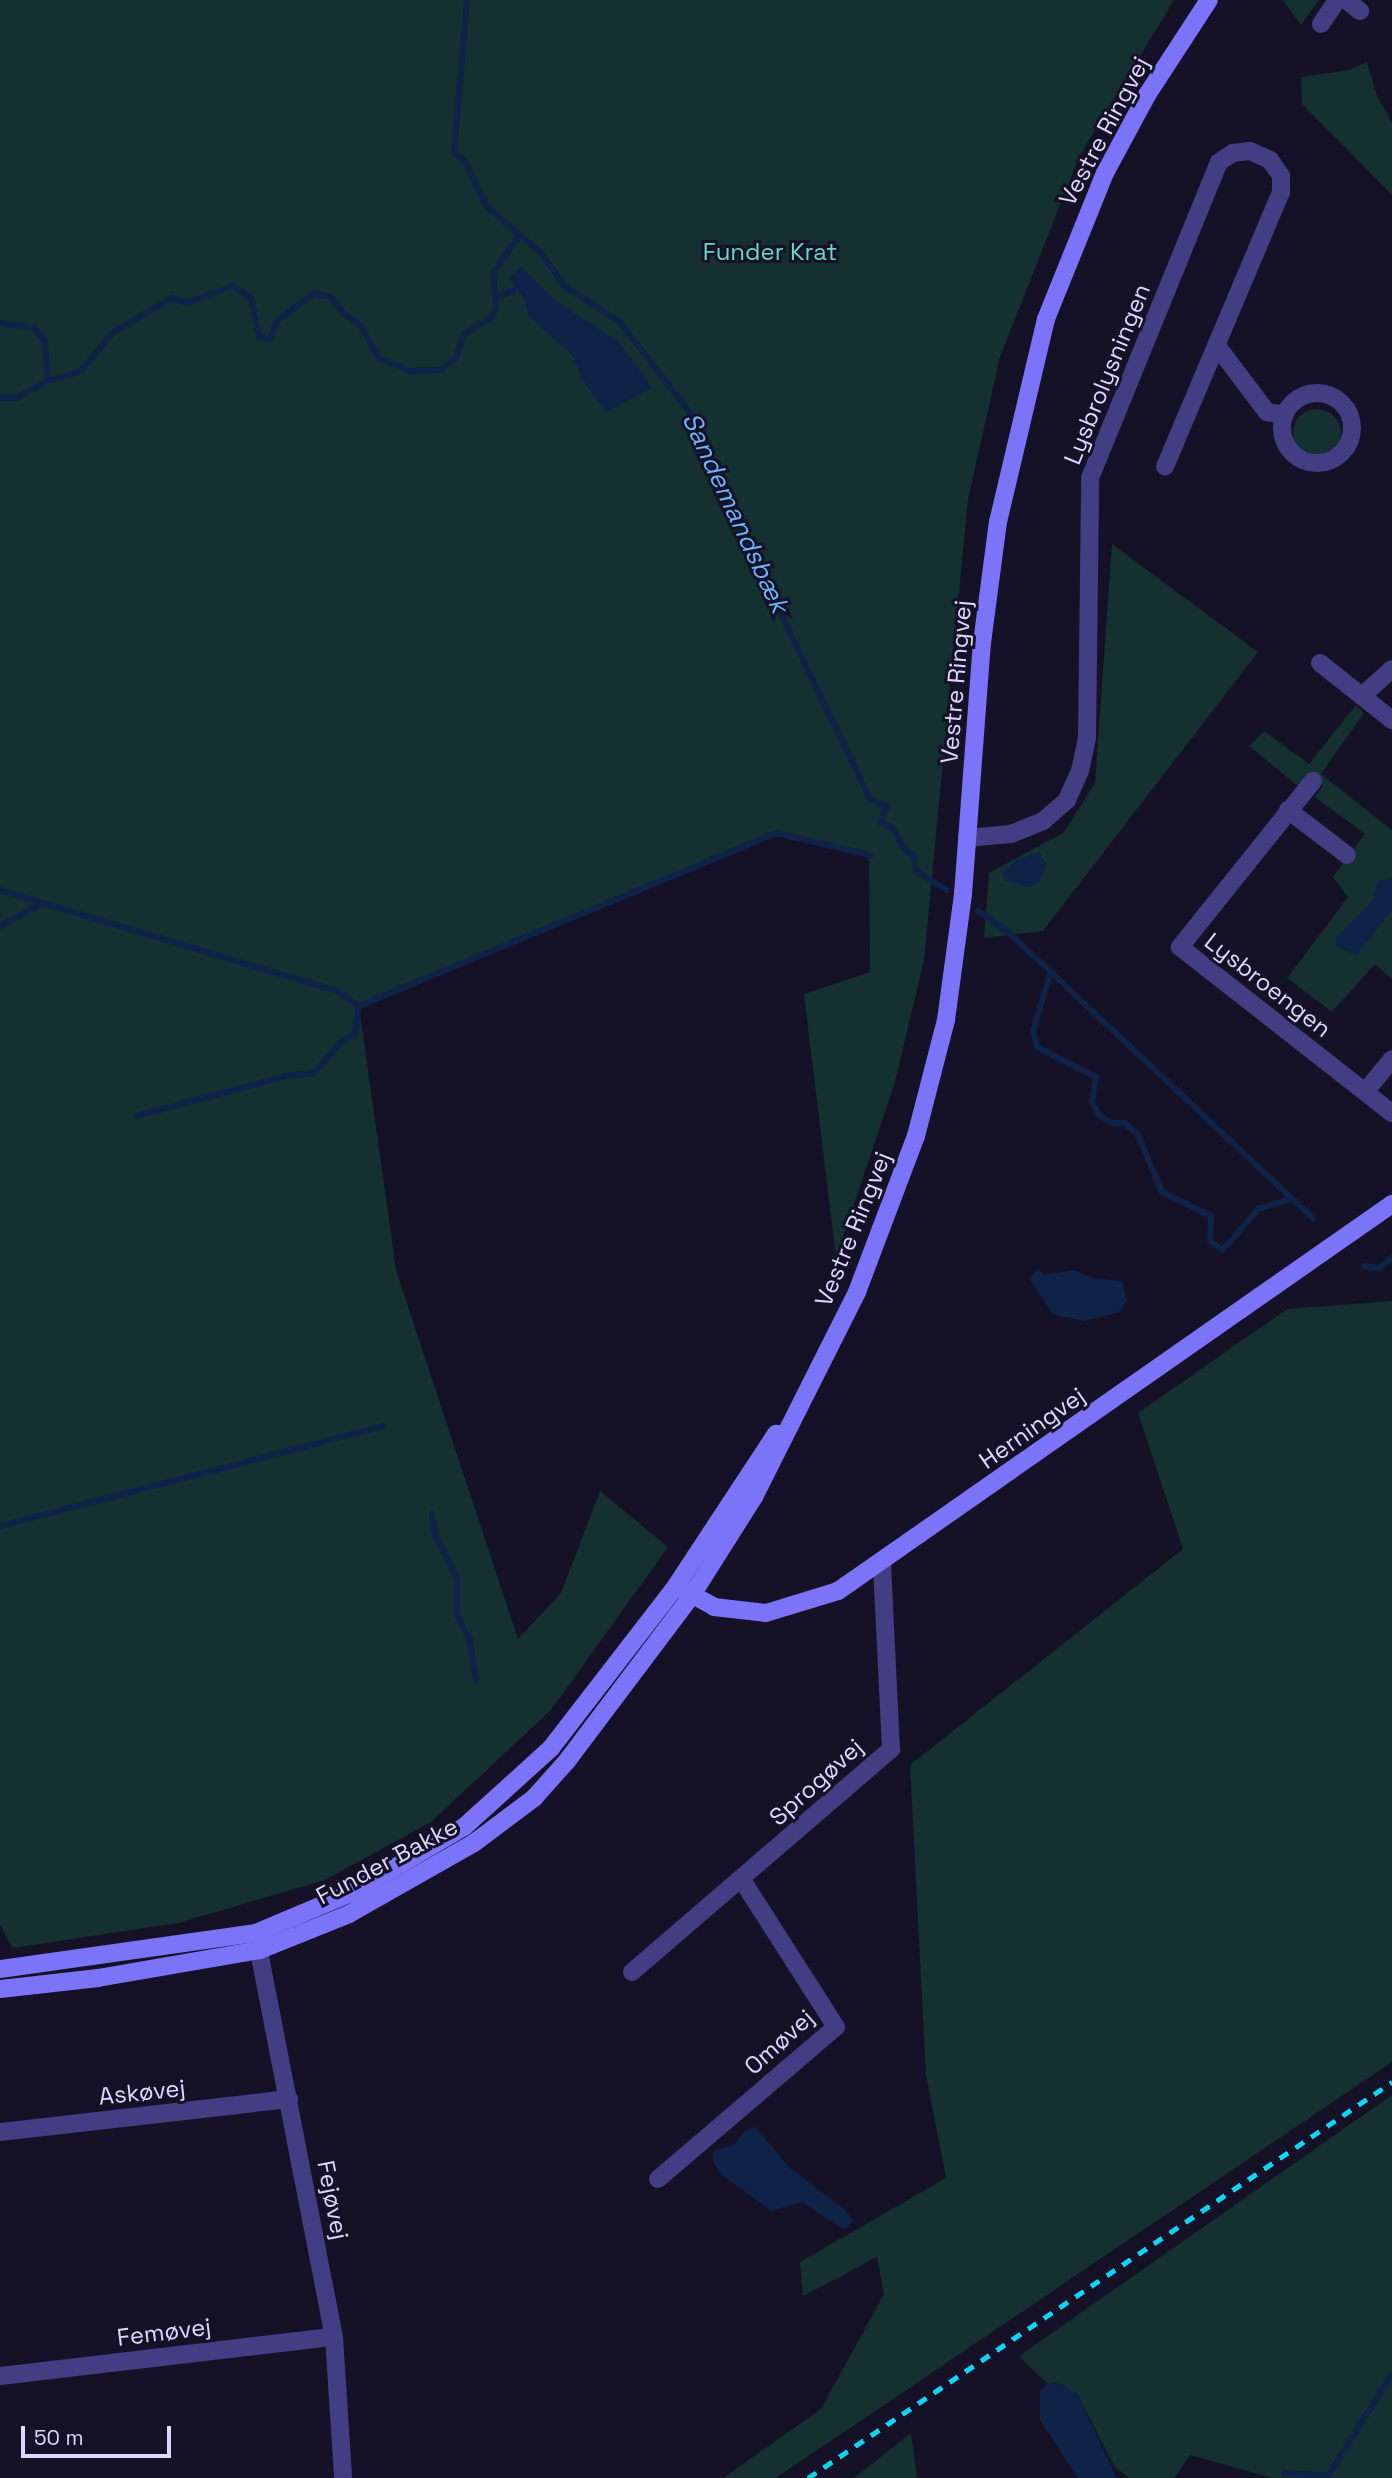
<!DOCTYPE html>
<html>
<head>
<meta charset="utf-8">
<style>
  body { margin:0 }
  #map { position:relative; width:1392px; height:2478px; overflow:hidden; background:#151126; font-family:"Space Grotesk",sans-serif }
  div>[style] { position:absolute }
  .green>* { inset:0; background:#143030 }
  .round { border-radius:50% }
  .water>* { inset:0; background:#0f2247 }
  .stream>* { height:6px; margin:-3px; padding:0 3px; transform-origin:3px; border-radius:3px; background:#0f2247 }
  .street>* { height:18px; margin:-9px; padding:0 9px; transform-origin:9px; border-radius:9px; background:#433e83 }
  .street>.ring { margin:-9px; padding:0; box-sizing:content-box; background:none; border:18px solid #433e83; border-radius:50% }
  .secondary>* { height:18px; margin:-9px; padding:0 9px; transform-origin:9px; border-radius:9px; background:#7b73f8 }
  .rail>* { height:5px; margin-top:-2.5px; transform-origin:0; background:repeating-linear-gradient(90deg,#0dd5f4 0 10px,transparent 0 19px) }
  span { translate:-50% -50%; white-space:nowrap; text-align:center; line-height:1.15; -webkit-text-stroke:6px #151126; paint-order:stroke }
  .street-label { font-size:24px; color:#ddd7fd }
  .park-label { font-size:24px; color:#66dac1 }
  .water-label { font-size:26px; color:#6bb2f8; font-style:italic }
  .scale { position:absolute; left:21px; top:2426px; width:150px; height:32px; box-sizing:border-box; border:4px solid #ddd7fd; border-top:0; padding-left:9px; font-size:21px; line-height:24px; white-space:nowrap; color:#ddd7fd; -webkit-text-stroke:5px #151126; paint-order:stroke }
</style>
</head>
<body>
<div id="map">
  <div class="green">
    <div style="clip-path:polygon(0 0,1174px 0,1079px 157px,1000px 357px,968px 499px,924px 960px,895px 1082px,836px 1258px,804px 994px,870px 972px,869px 855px,776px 833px,359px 1006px,396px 1270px,518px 1639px,561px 1593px,600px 1491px,668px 1547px,551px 1710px,431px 1822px,325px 1880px,178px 1923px,13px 1948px,0 1925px)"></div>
    <div style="clip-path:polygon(1283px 0,1319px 0,1301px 25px)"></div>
    <div style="clip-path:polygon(1367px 62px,1377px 96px,1392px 122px,1392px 195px,1302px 104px,1301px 77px,1350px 70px)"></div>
    <div class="round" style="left:1293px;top:409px;width:48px;height:48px"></div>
    <div style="clip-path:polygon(1112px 544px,1258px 652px,1043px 931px,984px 938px,989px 873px,1063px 833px,1095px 783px)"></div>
    <div style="clip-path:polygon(1356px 705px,1364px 713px,1321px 774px,1392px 830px,1392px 979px,1375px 964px,1332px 1012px,1287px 978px,1348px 897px,1333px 877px,1365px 834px,1315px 797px,1323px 785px,1309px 775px,1298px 786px,1249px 746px,1264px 731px,1309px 764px)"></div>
    <div style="clip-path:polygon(1392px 1301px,1392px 2062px,776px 2478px,723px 2478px,821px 2409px,884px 2294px,877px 2257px,803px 2296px,800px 2262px,946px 2178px,926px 2075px,910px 1765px,1183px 1549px,1138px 1413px,1287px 1309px)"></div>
    <div style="clip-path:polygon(1392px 2095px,1392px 2478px,1272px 2478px,1190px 2455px,1174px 2478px,1129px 2478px,1114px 2466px,1078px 2395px,1059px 2383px,1048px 2384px,1019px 2356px)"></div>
    <div style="clip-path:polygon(911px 2433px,917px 2478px,854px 2478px)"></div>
  </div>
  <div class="water">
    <div style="clip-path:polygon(521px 266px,556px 301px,619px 342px,652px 388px,606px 412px,586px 385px,571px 354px,528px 315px,524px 299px,509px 278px)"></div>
    <div style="clip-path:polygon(1039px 852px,1046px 864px,1040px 882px,1030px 887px,1005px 881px,1003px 872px,1019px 859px)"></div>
    <div style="clip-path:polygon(1392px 878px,1392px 910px,1357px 955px,1336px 947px,1336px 937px,1372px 901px,1378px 881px)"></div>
    <div style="clip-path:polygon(1038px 1268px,1044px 1275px,1074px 1270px,1092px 1278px,1122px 1281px,1127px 1301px,1119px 1312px,1085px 1321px,1053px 1315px,1030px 1279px)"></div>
    <div style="clip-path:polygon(755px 2127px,790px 2168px,844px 2209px,853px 2220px,849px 2227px,843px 2229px,802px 2202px,771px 2211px,721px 2174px,713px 2162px,713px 2151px,734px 2145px,745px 2131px)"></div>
    <div style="clip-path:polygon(1059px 2383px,1078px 2395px,1117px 2478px,1078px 2478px,1040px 2420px,1040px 2391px,1048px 2384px)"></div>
  </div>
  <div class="stream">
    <div style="left:467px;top:0;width:153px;rotate:94.9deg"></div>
    <div style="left:454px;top:152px;width:13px;rotate:39deg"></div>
    <div style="left:464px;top:160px;width:51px;rotate:64.4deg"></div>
    <div style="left:486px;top:206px;width:74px;rotate:40.6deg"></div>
    <div style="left:542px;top:254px;width:39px;rotate:55deg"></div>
    <div style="left:564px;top:286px;width:65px;rotate:32.5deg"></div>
    <div style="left:619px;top:321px;width:119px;rotate:52.2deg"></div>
    <div style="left:692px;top:415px;width:17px;rotate:83deg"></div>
    <div style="left:694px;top:432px;width:407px;rotate:64.4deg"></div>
    <div style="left:870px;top:799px;width:18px;rotate:22deg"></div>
    <div style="left:887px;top:806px;width:17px;rotate:114deg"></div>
    <div style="left:880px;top:822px;width:14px;rotate:25deg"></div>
    <div style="left:893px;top:828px;width:22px;rotate:63deg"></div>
    <div style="left:903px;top:848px;width:14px;rotate:36deg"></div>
    <div style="left:914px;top:856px;width:15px;rotate:82deg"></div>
    <div style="left:916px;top:871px;width:36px;rotate:32deg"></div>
    <div style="left:497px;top:297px;width:18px;rotate:-22deg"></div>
    <div style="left:0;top:323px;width:35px;rotate:8deg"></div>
    <div style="left:35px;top:328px;width:17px;rotate:54deg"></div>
    <div style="left:45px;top:342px;width:39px;rotate:86deg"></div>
    <div style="left:0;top:398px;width:16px"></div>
    <div style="left:16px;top:398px;width:36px;rotate:-28deg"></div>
    <div style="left:48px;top:381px;width:34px;rotate:-17deg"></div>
    <div style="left:81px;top:371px;width:49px;rotate:-50.8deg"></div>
    <div style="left:112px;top:333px;width:69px;rotate:-30.3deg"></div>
    <div style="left:172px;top:298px;width:16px;rotate:18deg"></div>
    <div style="left:187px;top:303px;width:48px;rotate:-20.7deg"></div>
    <div style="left:232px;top:286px;width:22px;rotate:32deg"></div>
    <div style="left:251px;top:298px;width:40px;rotate:78deg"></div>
    <div style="left:259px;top:337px;width:11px;rotate:10deg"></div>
    <div style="left:270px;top:339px;width:19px;rotate:-69deg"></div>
    <div style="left:277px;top:321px;width:46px;rotate:-37.1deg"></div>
    <div style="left:314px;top:293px;width:17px;rotate:13deg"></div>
    <div style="left:331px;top:297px;width:20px;rotate:53deg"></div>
    <div style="left:343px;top:313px;width:20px;rotate:33deg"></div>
    <div style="left:360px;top:324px;width:38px;rotate:62deg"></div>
    <div style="left:378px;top:358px;width:35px;rotate:22deg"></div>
    <div style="left:410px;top:371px;width:31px;rotate:-2deg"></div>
    <div style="left:441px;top:370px;width:19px;rotate:-39deg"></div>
    <div style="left:456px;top:358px;width:25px;rotate:-72deg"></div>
    <div style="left:464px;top:334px;width:33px;rotate:-31deg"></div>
    <div style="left:492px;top:317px;width:11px;rotate:-68deg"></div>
    <div style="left:496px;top:307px;width:34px;rotate:-95deg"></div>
    <div style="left:493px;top:273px;width:45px;rotate:-54.9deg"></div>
    <div style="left:0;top:890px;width:354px;rotate:16.7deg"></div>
    <div style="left:339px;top:992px;width:24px;rotate:35deg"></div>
    <div style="left:359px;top:1006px;width:451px;rotate:-22.5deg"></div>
    <div style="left:776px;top:833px;width:97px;rotate:13.2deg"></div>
    <div style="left:978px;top:911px;width:35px;rotate:35deg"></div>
    <div style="left:1007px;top:931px;width:420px;rotate:43.2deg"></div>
    <div style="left:0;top:926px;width:47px;rotate:-28.2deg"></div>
    <div style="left:1051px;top:972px;width:61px;rotate:107.2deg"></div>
    <div style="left:1033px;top:1030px;width:17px;rotate:77deg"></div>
    <div style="left:1037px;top:1047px;width:66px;rotate:27deg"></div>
    <div style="left:1096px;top:1077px;width:25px;rotate:99deg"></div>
    <div style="left:1092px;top:1102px;width:15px;rotate:62deg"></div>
    <div style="left:1099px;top:1115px;width:14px;rotate:34deg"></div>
    <div style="left:1111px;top:1123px;width:14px"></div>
    <div style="left:1125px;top:1123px;width:18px;rotate:43deg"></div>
    <div style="left:1138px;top:1135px;width:62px;rotate:67.2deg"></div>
    <div style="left:1162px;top:1192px;width:55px;rotate:26.1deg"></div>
    <div style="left:1211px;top:1216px;width:25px;rotate:92deg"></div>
    <div style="left:1210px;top:1241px;width:16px;rotate:35deg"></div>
    <div style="left:1223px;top:1250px;width:54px;rotate:-49.5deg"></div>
    <div style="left:1258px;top:1209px;width:34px;rotate:-17deg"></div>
    <div style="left:136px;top:1116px;width:155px;rotate:-14.9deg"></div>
    <div style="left:286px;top:1076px;width:28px;rotate:-6deg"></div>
    <div style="left:314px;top:1073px;width:43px;rotate:-48.8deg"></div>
    <div style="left:342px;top:1041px;width:15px;rotate:-28deg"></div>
    <div style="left:355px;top:1034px;width:28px;rotate:-82deg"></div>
    <div style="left:1364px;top:1266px;width:15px;rotate:8deg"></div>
    <div style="left:1379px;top:1268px;width:16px;rotate:-38deg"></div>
    <div style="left:432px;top:1513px;width:22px;rotate:82deg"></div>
    <div style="left:435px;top:1535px;width:48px;rotate:62.9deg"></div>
    <div style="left:457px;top:1578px;width:37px;rotate:90deg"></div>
    <div style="left:457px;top:1615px;width:28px;rotate:63deg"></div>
    <div style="left:470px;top:1640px;width:41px;rotate:81.7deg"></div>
    <div style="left:0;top:1526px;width:396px;rotate:-14.6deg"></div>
    <div style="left:1284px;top:2473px;width:44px;rotate:3.9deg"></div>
    <div style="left:1328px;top:2476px;width:120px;rotate:-57.9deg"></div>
  </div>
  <div class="street">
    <div style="left:1346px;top:0;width:18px;rotate:38deg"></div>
    <div style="left:1321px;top:24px;width:29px;rotate:-56deg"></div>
    <div style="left:1217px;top:346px;width:83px;rotate:52.9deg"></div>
    <div style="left:1267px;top:412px;width:18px;rotate:9deg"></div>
    <div class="ring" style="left:1282px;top:393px;width:52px;height:52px"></div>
    <div style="left:1320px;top:663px;width:92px;rotate:38.4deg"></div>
    <div style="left:1362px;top:696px;width:40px;rotate:-42deg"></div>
    <div style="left:1313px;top:781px;width:213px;rotate:128.7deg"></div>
    <div style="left:1180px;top:947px;width:269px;rotate:38.1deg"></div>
    <div style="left:1288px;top:810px;width:74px;rotate:37.3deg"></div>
    <div style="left:967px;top:838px;width:44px;rotate:-5.2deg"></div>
    <div style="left:1011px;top:834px;width:35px;rotate:-22deg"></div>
    <div style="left:1043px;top:821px;width:32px;rotate:-41deg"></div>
    <div style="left:1067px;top:800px;width:32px;rotate:-66deg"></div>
    <div style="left:1080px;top:771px;width:34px;rotate:-78deg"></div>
    <div style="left:1087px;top:738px;width:260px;rotate:-89.3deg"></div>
    <div style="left:1090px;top:478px;width:341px;rotate:-67.8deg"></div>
    <div style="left:1219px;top:162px;width:17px;rotate:-33deg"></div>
    <div style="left:1233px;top:153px;width:17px;rotate:-7deg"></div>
    <div style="left:1250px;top:151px;width:22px;rotate:24deg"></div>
    <div style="left:1270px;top:160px;width:19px;rotate:55deg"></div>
    <div style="left:1281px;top:176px;width:16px;rotate:90deg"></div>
    <div style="left:1281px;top:192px;width:298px;rotate:112.9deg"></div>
    <div style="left:1366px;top:1091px;width:41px;rotate:-50.9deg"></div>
    <div style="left:256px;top:1936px;width:409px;rotate:79deg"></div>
    <div style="left:334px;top:2337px;width:141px;rotate:86.3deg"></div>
    <div style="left:632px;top:1972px;width:342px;rotate:-40.7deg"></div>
    <div style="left:891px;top:1749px;width:186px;rotate:-92.8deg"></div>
    <div style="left:0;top:2132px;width:291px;rotate:-6.5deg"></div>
    <div style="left:658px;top:2179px;width:234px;rotate:-40.5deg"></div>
    <div style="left:836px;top:2027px;width:174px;rotate:-122.6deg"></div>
    <div style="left:0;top:2376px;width:336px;rotate:-6.7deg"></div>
  </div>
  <div class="secondary">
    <div style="left:682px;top:1589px;width:37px;rotate:29deg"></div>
    <div style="left:714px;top:1607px;width:52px;rotate:6.6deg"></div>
    <div style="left:766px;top:1613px;width:75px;rotate:-17deg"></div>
    <div style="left:838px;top:1591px;width:676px;rotate:-34.94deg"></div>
    <div style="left:0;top:1969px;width:259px;rotate:-8deg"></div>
    <div style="left:256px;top:1933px;width:105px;rotate:-22.9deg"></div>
    <div style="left:353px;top:1892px;width:129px;rotate:-30.4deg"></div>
    <div style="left:464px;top:1827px;width:118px;rotate:-42.2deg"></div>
    <div style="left:551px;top:1748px;width:205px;rotate:-52.3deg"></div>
    <div style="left:676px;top:1586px;width:182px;rotate:-56.7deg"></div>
    <div style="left:0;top:1989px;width:99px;rotate:-6.4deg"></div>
    <div style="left:98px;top:1978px;width:164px;rotate:-9.8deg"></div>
    <div style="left:260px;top:1950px;width:96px;rotate:-22deg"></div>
    <div style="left:349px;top:1914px;width:144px;rotate:-29.6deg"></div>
    <div style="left:474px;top:1843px;width:75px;rotate:-36.9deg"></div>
    <div style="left:534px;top:1798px;width:50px;rotate:-48.3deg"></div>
    <div style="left:567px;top:1761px;width:208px;rotate:-53deg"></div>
    <div style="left:692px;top:1595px;width:116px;rotate:-57.7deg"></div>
    <div style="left:754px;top:1497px;width:229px;rotate:-63.3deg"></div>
    <div style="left:857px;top:1292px;width:167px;rotate:-69.3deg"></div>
    <div style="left:916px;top:1136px;width:120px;rotate:-75.5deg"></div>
    <div style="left:946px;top:1020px;width:127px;rotate:-82.3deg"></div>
    <div style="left:963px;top:894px;width:252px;rotate:-85.7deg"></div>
    <div style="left:982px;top:643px;width:122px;rotate:-82.5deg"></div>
    <div style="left:998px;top:522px;width:209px;rotate:-76.7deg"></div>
    <div style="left:1046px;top:319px;width:157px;rotate:-68deg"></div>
    <div style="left:1105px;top:173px;width:89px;rotate:-61.7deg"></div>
    <div style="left:1147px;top:95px;width:113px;rotate:-56.9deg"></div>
  </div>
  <div class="rail">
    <div style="left:808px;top:2478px;width:706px;rotate:-34.14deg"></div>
  </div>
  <div class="street-label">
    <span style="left:1104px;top:131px;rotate:-62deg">Vestre Ringvej</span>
    <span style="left:1107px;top:374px;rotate:-68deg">Lysbrolysningen</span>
    <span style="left:956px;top:682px;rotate:-85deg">Vestre Ringvej</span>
    <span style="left:1268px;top:985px;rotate:38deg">Lysbroengen</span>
    <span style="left:853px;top:1229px;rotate:-68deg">Vestre Ringvej</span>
    <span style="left:1032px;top:1428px;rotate:-35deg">Herningvej</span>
    <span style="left:816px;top:1782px;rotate:-42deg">Sprogøvej</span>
    <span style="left:387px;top:1861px;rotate:-28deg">Funder Bakke</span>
    <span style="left:779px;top:2042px;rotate:-42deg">Omøvej</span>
    <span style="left:142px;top:2092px;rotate:-6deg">Askøvej</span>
    <span style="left:333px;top:2200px;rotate:79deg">Fejøvej</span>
    <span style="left:164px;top:2332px;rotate:-7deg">Femøvej</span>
  </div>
  <div class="park-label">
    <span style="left:770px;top:252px">Funder Krat</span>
  </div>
  <div class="water-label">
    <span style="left:735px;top:513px;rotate:65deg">Sandemandsbæk</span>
  </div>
  <div class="scale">50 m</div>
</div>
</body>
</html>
